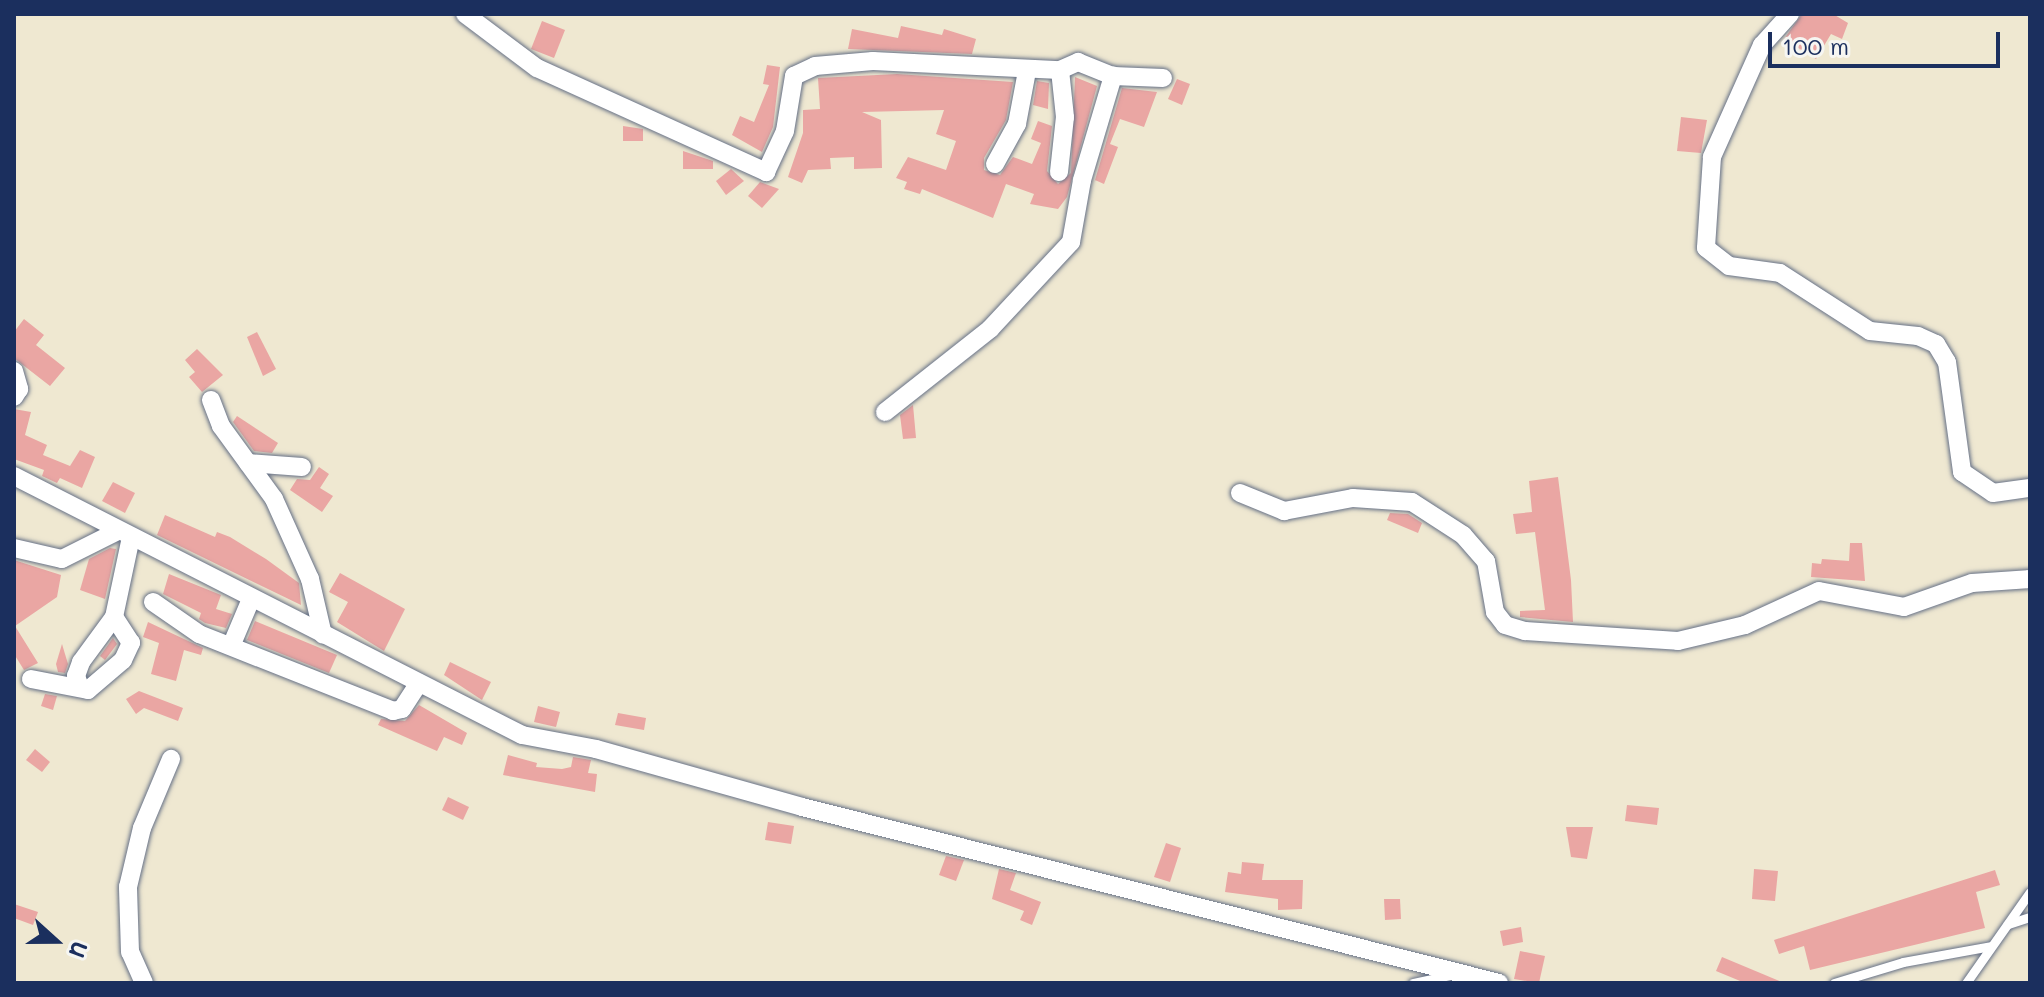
<!DOCTYPE html>
<html>
<head>
<meta charset="utf-8">
<style>
  body { margin:0 }
  #map { position:relative; width:2044px; height:997px; overflow:hidden; background:#efe8d1; font-family:Mali,sans-serif }
  div>[style] { position:absolute }
  .building>* { inset:0; background:#eaa6a3 }
  .roads { filter:drop-shadow(0 0 2px #657086) drop-shadow(0 0 2px #657086) }
  .lane>* { height:9px; margin:-4.5px; padding:0 4.5px; transform-origin:4.5px; border-radius:4.5px; background:#fff }
  .street>* { height:18px; margin:-9px; padding:0 9px; transform-origin:9px; border-radius:9px; background:#fff }
  span { translate:-50% -50%; white-space:nowrap; text-align:center; line-height:1.15; -webkit-text-stroke:6px #f6f6f2; paint-order:stroke }
  .frame { position:absolute; inset:0; border:16px solid #1b2f5e; pointer-events:none }
  .north { position:absolute; left:16px; top:901px; width:80px; height:80px; -webkit-text-stroke:6px #f6f6f2; paint-order:stroke; rotate:111deg; font-size:22px; font-weight:700; line-height:32px; text-align:center; color:#1b2f5e }
  .north::after { content:''; display:block; margin:auto; width:28px; height:36px; background:#1b2f5e; clip-path:polygon(50% 0,100% 100%,50% 72%,0 100%) }
  .scale { position:absolute; left:1768px; top:32px; width:232px; height:36px; box-sizing:border-box; border:4px solid #1b2f5e; border-top:0; padding-left:10px; font-size:24px; line-height:28px; white-space:nowrap; color:#1b2f5e; -webkit-text-stroke:6px #f6f6f2; paint-order:stroke }
</style>
</head>
<body>
<div id="map">
  <div class="building">
    <div style="clip-path:polygon(1802px 14px,1833px 14px,1848px 23px,1842px 39px,1831px 34px,1816px 59px,1784px 39px)"></div>
    <div style="clip-path:polygon(542px 21px,565px 30px,554px 58px,531px 49px)"></div>
    <div style="clip-path:polygon(901px 26px,942px 35px,944px 29px,976px 39px,972px 54px,848px 49px,852px 29px,898px 38px)"></div>
    <div style="clip-path:polygon(767px 65px,780px 67px,773px 127px,762px 152px,732px 135px,740px 116px,754px 122px,769px 85px,763px 84px)"></div>
    <div style="clip-path:polygon(897px 74px,1013px 82px,1006px 120px,984px 158px,984px 170px,1000px 175px,1013px 157px,1032px 164px,1041px 143px,1031px 139px,1038px 121px,1052px 126px,1047px 171px,1058px 184px,1071px 173px,1075px 77px,1097px 86px,1067px 197px,1058px 209px,1030px 204px,1034px 194px,1006px 184px,993px 218px,922px 189px,920px 194px,904px 189px,907px 182px,896px 178px,908px 157px,946px 170px,956px 141px,936px 134px,944px 110px,862px 112px,881px 120px,882px 168px,854px 169px,854px 157px,830px 158px,831px 169px,808px 170px,802px 183px,788px 177px,803px 133px,803px 110px,820px 109px,818px 78px)"></div>
    <div style="clip-path:polygon(1177px 79px,1190px 84px,1182px 105px,1168px 99px)"></div>
    <div style="clip-path:polygon(1037px 81px,1049px 83px,1048px 109px,1033px 105px)"></div>
    <div style="clip-path:polygon(1122px 88px,1157px 92px,1144px 127px,1120px 119px,1110px 144px,1118px 147px,1104px 184px,1095px 180px,1093px 187px)"></div>
    <div style="clip-path:polygon(1681px 117px,1707px 120px,1701px 153px,1677px 151px)"></div>
    <div style="clip-path:polygon(623px 126px,643px 129px,643px 141px,623px 141px)"></div>
    <div style="clip-path:polygon(683px 151px,713px 161px,713px 169px,683px 169px)"></div>
    <div style="clip-path:polygon(731px 169px,744px 181px,726px 195px,716px 181px)"></div>
    <div style="clip-path:polygon(760px 182px,779px 189px,762px 208px,748px 196px)"></div>
    <div style="clip-path:polygon(24px 319px,44px 335px,36px 345px,65px 368px,50px 386px,14px 358px,14px 332px)"></div>
    <div style="clip-path:polygon(257px 332px,276px 369px,263px 376px,247px 337px)"></div>
    <div style="clip-path:polygon(197px 349px,223px 375px,202px 392px,189px 377px,195px 372px,185px 360px)"></div>
    <div style="clip-path:polygon(913px 405px,916px 438px,903px 439px,900px 415px)"></div>
    <div style="clip-path:polygon(14px 409px,31px 412px,25px 435px,47px 445px,43px 455px,70px 466px,80px 450px,95px 457px,82px 488px,60px 478px,57px 483px,42px 476px,44px 470px,14px 459px)"></div>
    <div style="clip-path:polygon(237px 416px,278px 443px,272px 453px,254px 451px,233px 422px)"></div>
    <div style="clip-path:polygon(319px 467px,329px 474px,320px 488px,333px 496px,322px 512px,290px 490px,297px 479px,310px 480px)"></div>
    <div style="clip-path:polygon(1558px 477px,1571px 580px,1573px 622px,1520px 617px,1520px 611px,1545px 610px,1535px 532px,1516px 534px,1513px 514px,1532px 512px,1529px 481px)"></div>
    <div style="clip-path:polygon(113px 482px,135px 493px,125px 513px,102px 501px)"></div>
    <div style="clip-path:polygon(1390px 513px,1408px 514px,1422px 523px,1418px 533px,1387px 520px)"></div>
    <div style="clip-path:polygon(165px 515px,215px 537px,217px 532px,230px 537px,266px 559px,299px 583px,301px 605px,157px 535px)"></div>
    <div style="clip-path:polygon(1850px 543px,1862px 543px,1865px 581px,1811px 577px,1812px 563px,1821px 564px,1822px 559px,1849px 561px)"></div>
    <div style="clip-path:polygon(110px 548px,116px 549px,105px 599px,80px 590px,89px 559px)"></div>
    <div style="clip-path:polygon(14px 560px,61px 575px,57px 597px,15px 626px,38px 663px,24px 670px,14px 654px)"></div>
    <div style="clip-path:polygon(340px 573px,405px 609px,384px 651px,337px 622px,348px 602px,329px 592px)"></div>
    <div style="clip-path:polygon(169px 574px,221px 595px,216px 609px,232px 614px,226px 628px,205px 623px,199px 619px,201px 613px,163px 594px)"></div>
    <div style="clip-path:polygon(255px 621px,337px 655px,329px 673px,247px 640px)"></div>
    <div style="clip-path:polygon(148px 622px,203px 648px,201px 655px,184px 650px,176px 681px,151px 674px,159px 643px,143px 637px)"></div>
    <div style="clip-path:polygon(113px 638px,117px 644px,105px 660px,100px 656px)"></div>
    <div style="clip-path:polygon(62px 644px,68px 664px,65px 673px,58px 672px,56px 664px)"></div>
    <div style="clip-path:polygon(450px 662px,491px 682px,482px 700px,444px 675px)"></div>
    <div style="clip-path:polygon(139px 691px,183px 708px,178px 721px,144px 708px,136px 714px,126px 699px)"></div>
    <div style="clip-path:polygon(45px 694px,57px 696px,53px 710px,41px 706px)"></div>
    <div style="clip-path:polygon(419px 705px,467px 733px,462px 745px,444px 737px,437px 751px,378px 725px,381px 719px,405px 721px)"></div>
    <div style="clip-path:polygon(538px 706px,560px 712px,556px 727px,534px 722px)"></div>
    <div style="clip-path:polygon(618px 713px,646px 718px,644px 730px,615px 725px)"></div>
    <div style="clip-path:polygon(35px 749px,50px 762px,42px 772px,26px 760px)"></div>
    <div style="clip-path:polygon(508px 755px,537px 763px,536px 767px,562px 769px,571px 767px,573px 757px,591px 760px,588px 773px,597px 774px,595px 792px,503px 775px)"></div>
    <div style="clip-path:polygon(448px 797px,469px 807px,463px 820px,442px 810px)"></div>
    <div style="clip-path:polygon(1627px 805px,1659px 808px,1657px 825px,1625px 821px)"></div>
    <div style="clip-path:polygon(768px 822px,794px 826px,791px 844px,765px 840px)"></div>
    <div style="clip-path:polygon(1566px 827px,1593px 827px,1587px 859px,1571px 857px)"></div>
    <div style="clip-path:polygon(1166px 843px,1181px 848px,1170px 882px,1154px 877px)"></div>
    <div style="clip-path:polygon(946px 856px,964px 860px,956px 881px,939px 875px)"></div>
    <div style="clip-path:polygon(1242px 862px,1264px 864px,1262px 880px,1303px 880px,1302px 909px,1278px 910px,1278px 899px,1225px 892px,1228px 872px,1241px 874px)"></div>
    <div style="clip-path:polygon(999px 869px,1016px 873px,1010px 890px,1041px 902px,1032px 925px,1020px 920px,1024px 911px,992px 899px)"></div>
    <div style="clip-path:polygon(1754px 869px,1778px 871px,1775px 901px,1752px 899px)"></div>
    <div style="clip-path:polygon(1995px 870px,2000px 885px,1976px 892px,1985px 928px,1810px 970px,1804px 946px,1779px 954px,1774px 940px)"></div>
    <div style="clip-path:polygon(1384px 899px,1400px 899px,1401px 919px,1385px 920px)"></div>
    <div style="clip-path:polygon(14px 904px,38px 912px,33px 925px,14px 918px)"></div>
    <div style="clip-path:polygon(1521px 927px,1523px 942px,1503px 946px,1500px 931px)"></div>
    <div style="clip-path:polygon(1520px 951px,1545px 956px,1539px 983px,1514px 979px)"></div>
    <div style="clip-path:polygon(1722px 957px,1784px 983px,1745px 983px,1716px 971px)"></div>
  </div>
  <div class="roads">
    <div class="lane">
      <div style="left:2008px;top:924px;width:23px;rotate:-18deg"></div>
      <div style="left:1413px;top:983px;width:39px;rotate:-12deg"></div>
      <div style="left:1834px;top:983px;width:72px;rotate:-16.9deg"></div>
      <div style="left:1903px;top:962px;width:89px;rotate:-10.3deg"></div>
      <div style="left:1966px;top:983px;width:111px;rotate:-54.9deg"></div>
    </div>
    <div class="street">
      <div style="left:465px;top:14px;width:90px;rotate:36.9deg"></div>
      <div style="left:537px;top:68px;width:252px;rotate:24.4deg"></div>
      <div style="left:766px;top:172px;width:45px;rotate:-65.1deg"></div>
      <div style="left:785px;top:131px;width:56px;rotate:-80.7deg"></div>
      <div style="left:794px;top:76px;width:23px;rotate:-25deg"></div>
      <div style="left:815px;top:66px;width:58px;rotate:-4.9deg"></div>
      <div style="left:873px;top:61px;width:187px;rotate:2.8deg"></div>
      <div style="left:1060px;top:70px;width:20px;rotate:-24deg"></div>
      <div style="left:1078px;top:62px;width:38px;rotate:22deg"></div>
      <div style="left:1113px;top:76px;width:50px;rotate:2.3deg"></div>
      <div style="left:1790px;top:14px;width:42px;rotate:132.1deg"></div>
      <div style="left:1762px;top:45px;width:123px;rotate:114.1deg"></div>
      <div style="left:1712px;top:157px;width:91px;rotate:93.8deg"></div>
      <div style="left:1706px;top:248px;width:29px;rotate:38deg"></div>
      <div style="left:1729px;top:266px;width:51px;rotate:7.8deg"></div>
      <div style="left:1780px;top:273px;width:107px;rotate:32.8deg"></div>
      <div style="left:1870px;top:331px;width:48px;rotate:5.9deg"></div>
      <div style="left:1918px;top:336px;width:20px;rotate:24deg"></div>
      <div style="left:1936px;top:344px;width:21px;rotate:59deg"></div>
      <div style="left:1947px;top:362px;width:111px;rotate:82.2deg"></div>
      <div style="left:1962px;top:472px;width:37px;rotate:34deg"></div>
      <div style="left:1993px;top:493px;width:37px;rotate:-8deg"></div>
      <div style="left:995px;top:164px;width:46px;rotate:-61.2deg"></div>
      <div style="left:1017px;top:124px;width:54px;rotate:-79.3deg"></div>
      <div style="left:1059px;top:172px;width:55px;rotate:-83.8deg"></div>
      <div style="left:1065px;top:117px;width:47px;rotate:-96.1deg"></div>
      <div style="left:14px;top:371px;width:19px;rotate:74deg"></div>
      <div style="left:19px;top:389px;width:9px;rotate:122deg"></div>
      <div style="left:211px;top:400px;width:28px;rotate:69deg"></div>
      <div style="left:221px;top:426px;width:90px;rotate:54deg"></div>
      <div style="left:274px;top:499px;width:88px;rotate:65.8deg"></div>
      <div style="left:310px;top:579px;width:57px;rotate:76.9deg"></div>
      <div style="left:885px;top:412px;width:134px;rotate:-38.3deg"></div>
      <div style="left:990px;top:329px;width:119px;rotate:-47deg"></div>
      <div style="left:1071px;top:242px;width:63px;rotate:-79.9deg"></div>
      <div style="left:1082px;top:180px;width:109px;rotate:-73.4deg"></div>
      <div style="left:248px;top:463px;width:54px;rotate:4.2deg"></div>
      <div style="left:14px;top:476px;width:570px;rotate:27.01deg"></div>
      <div style="left:522px;top:735px;width:75px;rotate:10.7deg"></div>
      <div style="left:596px;top:749px;width:214px;rotate:15.7deg"></div>
      <div style="left:802px;top:807px;width:719px;rotate:14.17deg"></div>
      <div style="left:1240px;top:493px;width:48px;rotate:22.2deg"></div>
      <div style="left:1284px;top:511px;width:70px;rotate:-10.7deg"></div>
      <div style="left:1353px;top:498px;width:59px;rotate:3.9deg"></div>
      <div style="left:1412px;top:502px;width:61px;rotate:32.9deg"></div>
      <div style="left:1463px;top:535px;width:35px;rotate:49deg"></div>
      <div style="left:1486px;top:561px;width:52px;rotate:80deg"></div>
      <div style="left:1495px;top:612px;width:16px;rotate:52deg"></div>
      <div style="left:1505px;top:625px;width:21px;rotate:17deg"></div>
      <div style="left:1525px;top:631px;width:153px;rotate:3.7deg"></div>
      <div style="left:1678px;top:641px;width:69px;rotate:-13.4deg"></div>
      <div style="left:1745px;top:625px;width:81px;rotate:-24.7deg"></div>
      <div style="left:1819px;top:591px;width:86px;rotate:10.7deg"></div>
      <div style="left:1904px;top:607px;width:72px;rotate:-19.4deg"></div>
      <div style="left:1972px;top:583px;width:58px;rotate:-3.9deg"></div>
      <div style="left:14px;top:548px;width:49px;rotate:12.9deg"></div>
      <div style="left:62px;top:559px;width:63px;rotate:-26.6deg"></div>
      <div style="left:153px;top:602px;width:56px;rotate:34.8deg"></div>
      <div style="left:199px;top:634px;width:209px;rotate:21.6deg"></div>
      <div style="left:393px;top:711px;width:9px;rotate:-13deg"></div>
      <div style="left:402px;top:709px;width:31px;rotate:-57deg"></div>
      <div style="left:232px;top:644px;width:49px;rotate:-67.1deg"></div>
      <div style="left:31px;top:679px;width:58px;rotate:10.9deg"></div>
      <div style="left:88px;top:690px;width:46px;rotate:-40.6deg"></div>
      <div style="left:123px;top:660px;width:19px;rotate:-65deg"></div>
      <div style="left:131px;top:643px;width:31px;rotate:-123deg"></div>
      <div style="left:114px;top:617px;width:82px;rotate:-78deg"></div>
      <div style="left:80px;top:687px;width:12px;rotate:-110deg"></div>
      <div style="left:76px;top:676px;width:15px;rotate:-70deg"></div>
      <div style="left:81px;top:662px;width:56px;rotate:-53.7deg"></div>
      <div style="left:144px;top:983px;width:34px;rotate:-114deg"></div>
      <div style="left:130px;top:952px;width:65px;rotate:-91.8deg"></div>
      <div style="left:128px;top:887px;width:61px;rotate:-76.7deg"></div>
      <div style="left:142px;top:828px;width:75px;rotate:-67.2deg"></div>
    </div>
  </div>
  <div class="frame"></div>
  <div class="north">U</div>
  <div class="scale">100 m</div>
</div>
</body>
</html>
